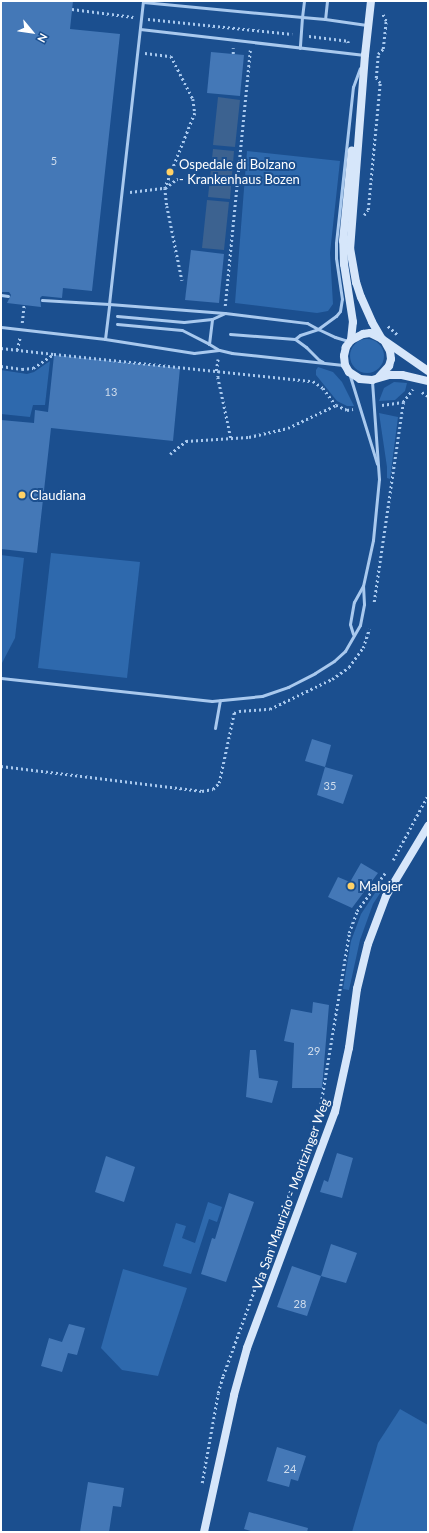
<!DOCTYPE html>
<html>
<head>
<meta charset="utf-8">
<style>
  body { margin:0 }
  #map { position:relative; width:429px; height:1533px; overflow:hidden; background:#1b4f8f; font-family:Lato,sans-serif }
  div>[style] { position:absolute }
  .green>* { inset:0; background:#2e69ad }
  .round { border-radius:50% }
  .water>* { inset:0; background:#3c6290 }
  .building>* { inset:0; background:#4478b7 }
  .path>* { height:2.5px; margin-top:-1.25px; transform-origin:0; background:repeating-linear-gradient(90deg,#a9c9ee 0 2px,transparent 0 5px) }
  .lane>* { height:3px; margin:-1.5px; padding:0 1.5px; transform-origin:1.5px; border-radius:1.5px; background:#a9c9ee }
  .secondary>* { height:8px; margin:-4px; padding:0 4px; transform-origin:4px; border-radius:4px; background:#d6e6fa }
  .dots>* { width:11px; height:11px; translate:-50% -50%; box-sizing:border-box; border:2px solid #1b4f8f; border-radius:50% }
  span { translate:-50% -50%; white-space:nowrap; text-align:center; line-height:1.15; -webkit-text-stroke:4px #1b4f8f; paint-order:stroke }
  .number-label { font-size:11px; color:#d0dded }
  .number-label span { -webkit-text-stroke-width:0 }
  .poi-label { font-size:13px; color:#fff }
  .left { translate:0 -50%; text-align:left }
  .street-label { font-size:13px; color:#fff }
  .frame { position:absolute; inset:0; border:2px solid #fff; pointer-events:none }
  .north { position:absolute; left:12px; top:12px; width:40px; height:40px; -webkit-text-stroke:3px #1b4f8f; paint-order:stroke; rotate:119deg; font-size:11px; font-weight:700; line-height:16px; text-align:center; color:#fff }
  .north::after { content:''; display:block; margin:auto; width:14px; height:18px; background:#fff; clip-path:polygon(50% 0,100% 100%,50% 72%,0 100%) }
</style>
</head>
<body>
<div id="map">
  <div class="green">
    <div style="clip-path:polygon(247px 151px,340px 161px,330px 253px,333px 304px,328px 311px,317px 313px,235px 303px)"></div>
    <div class="round" style="left:350px;top:339px;width:34px;height:34px"></div>
    <div style="clip-path:polygon(50px 361px,45px 405px,33px 405px,30px 417px,1px 414px,1px 370px,27px 374px,34px 372px)"></div>
    <div style="clip-path:polygon(318px 367px,333px 372px,342px 382px,354px 406px,347px 406px,337px 401px,316px 375px,316px 370px)"></div>
    <div style="clip-path:polygon(394px 382px,407px 383px,405px 391px,395px 400px,379px 401px,384px 388px)"></div>
    <div style="clip-path:polygon(379px 413px,398px 417px,390px 479px,387px 478px,387px 467px)"></div>
    <div style="clip-path:polygon(51px 553px,140px 562px,127px 678px,38px 668px)"></div>
    <div style="clip-path:polygon(1px 555px,24px 558px,15px 638px,2px 663px,1px 663px)"></div>
    <div style="clip-path:polygon(384px 883px,386px 884px,373px 904px,360px 940px,349px 990px,343px 989px,351px 941px,361px 914px,381px 884px)"></div>
    <div style="clip-path:polygon(208px 1202px,222px 1207px,217px 1222px,209px 1219px,191px 1274px,163px 1266px,176px 1223px,186px 1226px,182px 1238px,195px 1243px)"></div>
    <div style="clip-path:polygon(123px 1269px,187px 1288px,158px 1376px,122px 1370px,101px 1348px)"></div>
    <div style="clip-path:polygon(400px 1409px,428px 1425px,428px 1532px,352px 1532px,378px 1443px)"></div>
  </div>
  <div class="water">
    <div style="clip-path:polygon(218px 97px,240px 100px,235px 147px,213px 145px)"></div>
    <div style="clip-path:polygon(213px 149px,234px 151px,230px 199px,208px 197px)"></div>
    <div style="clip-path:polygon(207px 200px,229px 202px,224px 250px,202px 248px)"></div>
  </div>
  <div class="building">
    <div style="clip-path:polygon(1px 1px,73px 1px,70px 29px,120px 34px,92px 291px,63px 288px,62px 298px,42px 296px,40px 298px,41px 307px,7px 303px,11px 295px,9px 292px,1px 292px)"></div>
    <div style="clip-path:polygon(211px 52px,244px 55px,240px 96px,207px 93px)"></div>
    <div style="clip-path:polygon(191px 250px,224px 254px,219px 303px,185px 300px)"></div>
    <div style="clip-path:polygon(54px 355px,180px 368px,173px 441px,51px 428px,37px 553px,1px 549px,1px 420px,34px 423px,35px 410px,48px 412px)"></div>
    <div style="clip-path:polygon(312px 739px,331px 745px,325px 767px,305px 761px)"></div>
    <div style="clip-path:polygon(325px 767px,353px 775px,343px 804px,317px 795px)"></div>
    <div style="clip-path:polygon(361px 863px,378px 873px,352px 908px,328px 897px,338px 877px,350px 882px)"></div>
    <div style="clip-path:polygon(313px 1002px,329px 1005px,322px 1088px,292px 1088px,294px 1043px,284px 1041px,291px 1009px,312px 1013px)"></div>
    <div style="clip-path:polygon(250px 1050px,256px 1050px,259px 1078px,278px 1081px,272px 1103px,246px 1097px)"></div>
    <div style="clip-path:polygon(337px 1153px,353px 1158px,342px 1198px,320px 1192px,324px 1180px,328px 1182px)"></div>
    <div style="clip-path:polygon(106px 1156px,135px 1167px,124px 1202px,95px 1192px)"></div>
    <div style="clip-path:polygon(229px 1193px,254px 1202px,226px 1282px,201px 1274px,212px 1238px,215px 1239px)"></div>
    <div style="clip-path:polygon(331px 1244px,357px 1253px,346px 1283px,321px 1276px)"></div>
    <div style="clip-path:polygon(292px 1266px,321px 1276px,307px 1316px,277px 1307px)"></div>
    <div style="clip-path:polygon(69px 1324px,85px 1328px,77px 1355px,68px 1353px,62px 1372px,41px 1366px,49px 1338px,62px 1342px)"></div>
    <div style="clip-path:polygon(277px 1447px,306px 1456px,298px 1481px,291px 1479px,289px 1487px,267px 1481px)"></div>
    <div style="clip-path:polygon(88px 1482px,124px 1488px,121px 1507px,113px 1506px,109px 1532px,80px 1532px)"></div>
    <div style="clip-path:polygon(249px 1512px,308px 1528px,307px 1532px,254px 1532px,244px 1529px)"></div>
  </div>
  <div class="path">
    <div style="left:72px;top:9px;width:62px;rotate:7.5deg"></div>
    <div style="left:148px;top:19px;width:145px;rotate:5.9deg"></div>
    <div style="left:309px;top:36px;width:39px;rotate:7deg"></div>
    <div style="left:348px;top:41px;width:4px;rotate:76deg"></div>
    <div style="left:145px;top:53px;width:26px;rotate:7deg"></div>
    <div style="left:171px;top:56px;width:48px;rotate:62.9deg"></div>
    <div style="left:193px;top:99px;width:14px;rotate:82deg"></div>
    <div style="left:195px;top:113px;width:81px;rotate:111.8deg"></div>
    <div style="left:165px;top:188px;width:18px;rotate:84deg"></div>
    <div style="left:167px;top:206px;width:76px;rotate:78.5deg"></div>
    <div style="left:233px;top:54px;width:6px;rotate:-90deg"></div>
    <div style="left:130px;top:192px;width:35px;rotate:-7deg"></div>
    <div style="left:165px;top:188px;width:15px;rotate:-37deg"></div>
    <div style="left:177px;top:179px;width:15px;rotate:8deg"></div>
    <div style="left:364px;top:215px;width:6px;rotate:-51deg"></div>
    <div style="left:368px;top:210px;width:128px;rotate:-84.6deg"></div>
    <div style="left:380px;top:83px;width:6px;rotate:-129deg"></div>
    <div style="left:376px;top:78px;width:24px;rotate:-85deg"></div>
    <div style="left:378px;top:54px;width:7px;rotate:-45deg"></div>
    <div style="left:383px;top:49px;width:28px;rotate:-84deg"></div>
    <div style="left:386px;top:21px;width:9px;rotate:-117deg"></div>
    <div style="left:225px;top:306px;width:257px;rotate:-84.4deg"></div>
    <div style="left:22px;top:323px;width:18px;rotate:-84deg"></div>
    <div style="left:388px;top:326px;width:13px;rotate:42deg"></div>
    <div style="left:1px;top:348px;width:53px;rotate:6.5deg"></div>
    <div style="left:17px;top:350px;width:13px;rotate:-77deg"></div>
    <div style="left:1px;top:366px;width:21px;rotate:8deg"></div>
    <div style="left:22px;top:369px;width:11px;rotate:-5deg"></div>
    <div style="left:33px;top:368px;width:25px;rotate:-34deg"></div>
    <div style="left:54px;top:354px;width:260px;rotate:6deg"></div>
    <div style="left:313px;top:381px;width:12px;rotate:35deg"></div>
    <div style="left:323px;top:388px;width:21px;rotate:53deg"></div>
    <div style="left:336px;top:405px;width:12px;rotate:24deg"></div>
    <div style="left:347px;top:410px;width:6px;rotate:-9deg"></div>
    <div style="left:216px;top:371px;width:12px;rotate:-81deg"></div>
    <div style="left:219px;top:371px;width:6px;rotate:99deg"></div>
    <div style="left:218px;top:377px;width:62px;rotate:78deg"></div>
    <div style="left:422px;top:392px;width:7px;rotate:34deg"></div>
    <div style="left:382px;top:405px;width:21px;rotate:-8deg"></div>
    <div style="left:170px;top:454px;width:21px;rotate:-39deg"></div>
    <div style="left:186px;top:441px;width:63px;rotate:-3.6deg"></div>
    <div style="left:249px;top:437px;width:40px;rotate:-13deg"></div>
    <div style="left:288px;top:428px;width:53px;rotate:-25.6deg"></div>
    <div style="left:374px;top:602px;width:202px;rotate:-81.7deg"></div>
    <div style="left:403px;top:402px;width:16px;rotate:-52deg"></div>
    <div style="left:1px;top:766px;width:203px;rotate:7.1deg"></div>
    <div style="left:202px;top:791px;width:11px;rotate:-10deg"></div>
    <div style="left:213px;top:789px;width:8px;rotate:-45deg"></div>
    <div style="left:219px;top:783px;width:72px;rotate:-77.9deg"></div>
    <div style="left:234px;top:713px;width:5px;rotate:-22deg"></div>
    <div style="left:239px;top:711px;width:31px;rotate:-4deg"></div>
    <div style="left:270px;top:709px;width:69px;rotate:-25.8deg"></div>
    <div style="left:332px;top:679px;width:21px;rotate:-35deg"></div>
    <div style="left:349px;top:667px;width:24px;rotate:-54deg"></div>
    <div style="left:363px;top:648px;width:20px;rotate:-72deg"></div>
    <div style="left:393px;top:860px;width:74px;rotate:-61.7deg"></div>
    <div style="left:202px;top:1483px;width:91px;rotate:-79.9deg"></div>
    <div style="left:218px;top:1393px;width:18px;rotate:-74deg"></div>
    <div style="left:223px;top:1376px;width:284px;rotate:-70deg"></div>
    <div style="left:320px;top:1109px;width:178px;rotate:-80.6deg"></div>
    <div style="left:349px;top:933px;width:23px;rotate:-70deg"></div>
    <div style="left:357px;top:911px;width:47px;rotate:-53.6deg"></div>
  </div>
  <div class="lane">
    <div style="left:304px;top:1px;width:16px;rotate:97deg"></div>
    <div style="left:302px;top:17px;width:23px;rotate:5deg"></div>
    <div style="left:327px;top:1px;width:18px;rotate:96deg"></div>
    <div style="left:325px;top:19px;width:42px;rotate:8.1deg"></div>
    <div style="left:140px;top:29px;width:226px;rotate:6.6deg"></div>
    <div style="left:1px;top:295px;width:7px;rotate:8deg"></div>
    <div style="left:42px;top:300px;width:67px;rotate:3.4deg"></div>
    <div style="left:109px;top:304px;width:304px;rotate:-83.6deg"></div>
    <div style="left:143px;top:2px;width:160px;rotate:5.4deg"></div>
    <div style="left:302px;top:17px;width:31px;rotate:94deg"></div>
    <div style="left:117px;top:316px;width:67px;rotate:5.1deg"></div>
    <div style="left:184px;top:322px;width:28px;rotate:-6deg"></div>
    <div style="left:117px;top:324px;width:65px;rotate:5.3deg"></div>
    <div style="left:182px;top:330px;width:30px;rotate:27deg"></div>
    <div style="left:1px;top:327px;width:105px;rotate:6.6deg"></div>
    <div style="left:105px;top:339px;width:90px;rotate:8.9deg"></div>
    <div style="left:194px;top:353px;width:25px;rotate:-7deg"></div>
    <div style="left:230px;top:334px;width:65px;rotate:4.4deg"></div>
    <div style="left:295px;top:339px;width:14px;rotate:36deg"></div>
    <div style="left:306px;top:347px;width:18px;rotate:45deg"></div>
    <div style="left:319px;top:360px;width:4px;rotate:27deg"></div>
    <div style="left:105px;top:339px;width:35px;rotate:-83deg"></div>
    <div style="left:109px;top:304px;width:116px;rotate:4.4deg"></div>
    <div style="left:295px;top:339px;width:6px;rotate:-39deg"></div>
    <div style="left:300px;top:335px;width:19px;rotate:-18deg"></div>
    <div style="left:318px;top:329px;width:19px;rotate:25deg"></div>
    <div style="left:335px;top:337px;width:14px;rotate:17deg"></div>
    <div style="left:343px;top:365px;width:112px;rotate:-173.8deg"></div>
    <div style="left:232px;top:353px;width:13px;rotate:-167deg"></div>
    <div style="left:219px;top:350px;width:12px;rotate:-149deg"></div>
    <div style="left:209px;top:344px;width:25px;rotate:-83deg"></div>
    <div style="left:212px;top:319px;width:14px;rotate:-25deg"></div>
    <div style="left:225px;top:313px;width:83px;rotate:7deg"></div>
    <div style="left:307px;top:323px;width:13px;rotate:29deg"></div>
    <div style="left:318px;top:329px;width:22px;rotate:-36deg"></div>
    <div style="left:336px;top:316px;width:6px;rotate:-51deg"></div>
    <div style="left:340px;top:311px;width:12px;rotate:-81deg"></div>
    <div style="left:342px;top:299px;width:41px;rotate:-98.3deg"></div>
    <div style="left:336px;top:258px;width:15px;rotate:-90deg"></div>
    <div style="left:336px;top:243px;width:157px;rotate:-83.8deg"></div>
    <div style="left:353px;top:87px;width:20px;rotate:-70deg"></div>
    <div style="left:350px;top:376px;width:92px;rotate:72.9deg"></div>
    <div style="left:353px;top:634px;width:10px;rotate:-107deg"></div>
    <div style="left:350px;top:624px;width:22px;rotate:-80deg"></div>
    <div style="left:354px;top:602px;width:18px;rotate:-61deg"></div>
    <div style="left:1px;top:678px;width:212px;rotate:6.2deg"></div>
    <div style="left:212px;top:701px;width:50px;rotate:-5.7deg"></div>
    <div style="left:262px;top:696px;width:28px;rotate:-19deg"></div>
    <div style="left:288px;top:687px;width:30px;rotate:-27deg"></div>
    <div style="left:315px;top:673px;width:22px;rotate:-32deg"></div>
    <div style="left:334px;top:661px;width:15px;rotate:-42deg"></div>
    <div style="left:345px;top:651px;width:30px;rotate:-60deg"></div>
    <div style="left:360px;top:625px;width:21px;rotate:-79deg"></div>
    <div style="left:364px;top:604px;width:18px;rotate:-93deg"></div>
    <div style="left:363px;top:586px;width:47px;rotate:-77.7deg"></div>
    <div style="left:373px;top:540px;width:61px;rotate:-84.4deg"></div>
    <div style="left:379px;top:479px;width:98px;rotate:-94.1deg"></div>
    <div style="left:215px;top:728px;width:28px;rotate:-80deg"></div>
  </div>
  <div class="secondary">
    <div style="left:371px;top:1px;width:54px;rotate:96.3deg"></div>
    <div style="left:365px;top:55px;width:194px;rotate:94.4deg"></div>
    <div style="left:350px;top:248px;width:35px;rotate:80deg"></div>
    <div style="left:356px;top:282px;width:16px;rotate:72deg"></div>
    <div style="left:361px;top:297px;width:27px;rotate:66deg"></div>
    <div style="left:372px;top:322px;width:20px;rotate:60deg"></div>
    <div style="left:351px;top:340px;width:18px;rotate:-84deg"></div>
    <div style="left:353px;top:322px;width:59px;rotate:-98.8deg"></div>
    <div style="left:344px;top:264px;width:23px;rotate:-92deg"></div>
    <div style="left:343px;top:241px;width:91px;rotate:-84.4deg"></div>
    <div style="left:428px;top:371px;width:56px;rotate:-145.2deg"></div>
    <div style="left:382px;top:339px;width:13px;rotate:-153deg"></div>
    <div style="left:370px;top:333px;width:7px;rotate:172deg"></div>
    <div style="left:363px;top:334px;width:13px;rotate:153deg"></div>
    <div style="left:351px;top:340px;width:9px;rotate:126deg"></div>
    <div style="left:346px;top:347px;width:9px;rotate:103deg"></div>
    <div style="left:344px;top:356px;width:9px;rotate:84deg"></div>
    <div style="left:345px;top:365px;width:8px;rotate:60deg"></div>
    <div style="left:349px;top:372px;width:13px;rotate:32deg"></div>
    <div style="left:360px;top:379px;width:12px;rotate:5deg"></div>
    <div style="left:372px;top:380px;width:19px;rotate:-16deg"></div>
    <div style="left:390px;top:375px;width:12px"></div>
    <div style="left:402px;top:375px;width:27px;rotate:13deg"></div>
    <div style="left:379px;top:377px;width:15px;rotate:-48deg"></div>
    <div style="left:389px;top:366px;width:7px;rotate:-74deg"></div>
    <div style="left:391px;top:359px;width:8px;rotate:-97deg"></div>
    <div style="left:390px;top:351px;width:10px;rotate:-119deg"></div>
    <div style="left:204px;top:1532px;width:140px;rotate:-77.6deg"></div>
    <div style="left:234px;top:1395px;width:49px;rotate:-74.5deg"></div>
    <div style="left:247px;top:1348px;width:252px;rotate:-69.6deg"></div>
    <div style="left:335px;top:1112px;width:66px;rotate:-77.7deg"></div>
    <div style="left:349px;top:1048px;width:60px;rotate:-82.3deg"></div>
    <div style="left:357px;top:989px;width:46px;rotate:-76.3deg"></div>
    <div style="left:368px;top:944px;width:51px;rotate:-69.4deg"></div>
    <div style="left:386px;top:896px;width:82px;rotate:-59deg"></div>
  </div>
  <div class="dots">
    <div style="left:170px;top:172px;background:#ffd166"></div>
    <div style="left:22px;top:495px;background:#ffd166"></div>
    <div style="left:351px;top:886px;background:#ffd166"></div>
  </div>
  <div class="number-label">
    <span style="left:54px;top:161px">5</span>
    <span style="left:111px;top:392px">13</span>
    <span style="left:330px;top:786px">35</span>
    <span style="left:314px;top:1051px">29</span>
    <span style="left:300px;top:1304px">28</span>
    <span style="left:290px;top:1469px">24</span>
  </div>
  <div class="poi-label">
    <span class="left" style="left:179px;top:172px">Ospedale di Bolzano<br>- Krankenhaus Bozen</span>
    <span class="left" style="left:30px;top:495px">Claudiana</span>
    <span class="left" style="left:359px;top:886px">Malojer</span>
  </div>
  <div class="street-label">
    <span style="left:291px;top:1194px;rotate:-70deg">Via San Maurizio - Moritzinger Weg</span>
  </div>
  <div class="frame"></div>
  <div class="north">N</div>
</div>
</body>
</html>
